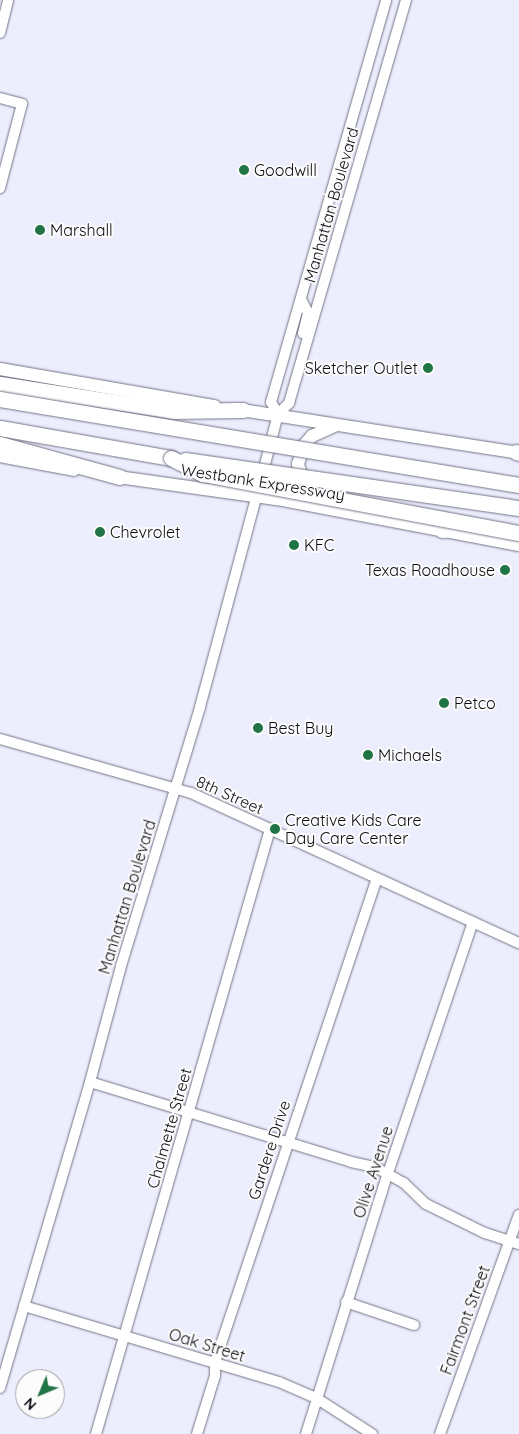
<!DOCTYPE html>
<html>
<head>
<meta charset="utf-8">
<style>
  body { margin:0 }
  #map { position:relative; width:519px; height:1434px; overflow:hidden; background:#ecedfd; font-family:Quicksand,sans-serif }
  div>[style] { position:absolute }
  .roads { filter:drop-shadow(0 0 1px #737485) drop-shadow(0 0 1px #737485) }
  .minor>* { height:10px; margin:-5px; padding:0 5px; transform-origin:5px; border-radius:5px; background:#fff }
  .major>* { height:12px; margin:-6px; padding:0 6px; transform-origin:6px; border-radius:6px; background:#fff }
  .highway>* { height:15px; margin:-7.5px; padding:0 7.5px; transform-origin:7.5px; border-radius:7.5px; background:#fff }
  .bridges { filter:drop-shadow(0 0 1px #737485) drop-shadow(0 0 1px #737485) }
  .highway-bridge>* { height:15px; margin:-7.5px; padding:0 7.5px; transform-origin:7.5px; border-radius:7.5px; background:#fff }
  .dots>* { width:14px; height:14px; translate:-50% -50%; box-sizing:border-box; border:2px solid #fcfcfc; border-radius:50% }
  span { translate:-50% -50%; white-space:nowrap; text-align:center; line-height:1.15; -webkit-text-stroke:4px #fcfcfc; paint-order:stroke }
  .poi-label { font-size:16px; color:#0b0c12 }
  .left { translate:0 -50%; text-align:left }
  .right { translate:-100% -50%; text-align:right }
  .street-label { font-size:16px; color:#0b0c12 }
  .north { position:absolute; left:15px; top:1369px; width:50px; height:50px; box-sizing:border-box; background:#fcfcfc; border:1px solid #9c9c9e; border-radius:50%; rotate:225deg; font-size:14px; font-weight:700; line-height:20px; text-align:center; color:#0b0c12 }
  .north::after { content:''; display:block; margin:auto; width:18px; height:22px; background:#217446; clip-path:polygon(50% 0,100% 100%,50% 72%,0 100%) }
</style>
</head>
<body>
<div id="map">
  <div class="roads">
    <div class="minor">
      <div style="left:0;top:33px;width:34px;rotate:-76deg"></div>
      <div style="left:0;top:98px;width:23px;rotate:15deg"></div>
      <div style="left:22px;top:104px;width:87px;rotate:104.7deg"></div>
      <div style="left:301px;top:299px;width:16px;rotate:63deg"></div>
      <div style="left:308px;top:313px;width:21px;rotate:104deg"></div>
      <div style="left:278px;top:414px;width:14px;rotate:-120deg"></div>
      <div style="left:271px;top:402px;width:418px;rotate:-74deg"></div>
      <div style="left:262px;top:476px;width:64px;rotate:-75.5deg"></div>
      <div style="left:278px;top:414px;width:16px;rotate:-45deg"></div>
      <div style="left:289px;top:403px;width:420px;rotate:-73.8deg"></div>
      <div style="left:0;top:739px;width:198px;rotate:15.8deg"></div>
      <div style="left:191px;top:793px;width:361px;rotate:24.6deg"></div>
      <div style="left:90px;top:1082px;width:273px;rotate:17deg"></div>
      <div style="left:351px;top:1162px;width:25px;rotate:12deg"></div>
      <div style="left:375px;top:1167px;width:33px;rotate:29deg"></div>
      <div style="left:404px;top:1183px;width:30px;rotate:44deg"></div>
      <div style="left:426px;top:1204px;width:66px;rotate:26.2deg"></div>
      <div style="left:485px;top:1233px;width:36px;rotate:18deg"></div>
      <div style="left:346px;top:1302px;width:72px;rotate:18.7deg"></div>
      <div style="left:24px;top:1306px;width:266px;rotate:16.6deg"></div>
      <div style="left:279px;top:1382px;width:40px;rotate:23.4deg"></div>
      <div style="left:316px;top:1398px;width:67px;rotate:32.7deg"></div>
      <div style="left:0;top:1388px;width:319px;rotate:-73.6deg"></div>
      <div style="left:90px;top:1082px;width:120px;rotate:-75deg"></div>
      <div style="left:121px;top:966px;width:271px;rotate:-73deg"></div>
      <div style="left:200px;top:707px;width:225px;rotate:-75deg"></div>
      <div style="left:96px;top:1434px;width:630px;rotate:-73.95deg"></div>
      <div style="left:197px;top:1434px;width:61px;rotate:-72.8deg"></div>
      <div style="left:215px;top:1376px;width:14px;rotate:-90deg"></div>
      <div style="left:215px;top:1362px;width:510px;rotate:-71.49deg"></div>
      <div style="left:306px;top:1434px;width:274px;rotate:-72.6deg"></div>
      <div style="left:388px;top:1173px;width:265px;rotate:-71.3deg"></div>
      <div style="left:440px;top:1434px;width:233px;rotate:-70.2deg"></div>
    </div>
    <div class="major">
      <div style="left:0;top:369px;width:218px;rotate:9.8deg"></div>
      <div style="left:235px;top:409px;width:287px;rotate:8.8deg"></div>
      <div style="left:0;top:456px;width:75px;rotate:10.7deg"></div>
      <div style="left:111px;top:476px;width:179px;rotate:8deg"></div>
      <div style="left:288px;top:501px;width:235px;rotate:10.8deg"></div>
      <div style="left:304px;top:484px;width:21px;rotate:-107deg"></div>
      <div style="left:298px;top:464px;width:20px;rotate:-72deg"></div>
      <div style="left:304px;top:445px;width:12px;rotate:-48deg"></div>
      <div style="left:312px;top:436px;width:27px;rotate:-24deg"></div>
    </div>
    <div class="highway">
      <div style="left:0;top:384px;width:174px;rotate:8.9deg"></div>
      <div style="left:172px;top:411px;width:71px;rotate:-0.8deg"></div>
      <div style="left:0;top:428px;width:174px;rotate:10deg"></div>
      <div style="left:0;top:444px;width:124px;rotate:15.4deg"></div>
      <div style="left:516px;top:452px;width:3px;rotate:18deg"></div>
      <div style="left:442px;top:530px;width:34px;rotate:-5deg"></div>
    </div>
  </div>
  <div class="bridges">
    <div class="highway-bridge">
      <div style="left:0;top:399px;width:526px;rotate:9.41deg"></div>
      <div style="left:171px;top:458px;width:36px;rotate:27deg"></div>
      <div style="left:203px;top:474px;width:321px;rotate:10.6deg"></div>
      <div style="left:185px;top:460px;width:337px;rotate:8.2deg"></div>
    </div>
  </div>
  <div class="dots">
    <div style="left:244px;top:170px;background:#217446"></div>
    <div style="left:40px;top:230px;background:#217446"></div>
    <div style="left:428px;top:368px;background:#217446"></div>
    <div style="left:100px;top:532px;background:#217446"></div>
    <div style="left:294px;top:545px;background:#217446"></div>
    <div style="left:505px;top:570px;background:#217446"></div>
    <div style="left:444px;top:703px;background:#217446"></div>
    <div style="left:258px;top:728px;background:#217446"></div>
    <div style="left:368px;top:755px;background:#217446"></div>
    <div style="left:275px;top:829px;background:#217446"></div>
  </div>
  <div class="poi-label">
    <span class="left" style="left:254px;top:170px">Goodwill</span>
    <span class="left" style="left:50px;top:230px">Marshall</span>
    <span class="right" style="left:418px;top:368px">Sketcher Outlet</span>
    <span class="left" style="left:110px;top:532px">Chevrolet</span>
    <span class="left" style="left:304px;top:545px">KFC</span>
    <span class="right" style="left:495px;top:570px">Texas Roadhouse</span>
    <span class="left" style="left:454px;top:703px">Petco</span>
    <span class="left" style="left:268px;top:728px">Best Buy</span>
    <span class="left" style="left:378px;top:755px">Michaels</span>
    <span class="left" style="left:285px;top:829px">Creative Kids Care<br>Day Care Center</span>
  </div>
  <div class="street-label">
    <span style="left:331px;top:205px;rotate:-74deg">Manhattan Boulevard</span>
    <span style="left:263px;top:482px;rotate:9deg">Westbank Expressway</span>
    <span style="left:230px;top:795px;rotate:24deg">8th Street</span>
    <span style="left:127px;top:897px;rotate:-73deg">Manhattan Boulevard</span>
    <span style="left:169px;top:1128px;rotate:-74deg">Chalmette Street</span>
    <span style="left:269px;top:1150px;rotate:-72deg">Gardere Drive</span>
    <span style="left:373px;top:1172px;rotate:-72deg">Olive Avenue</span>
    <span style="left:465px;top:1320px;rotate:-70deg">Fairmont Street</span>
    <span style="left:207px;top:1345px;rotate:17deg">Oak Street</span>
  </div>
  <div class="north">N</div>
</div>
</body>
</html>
